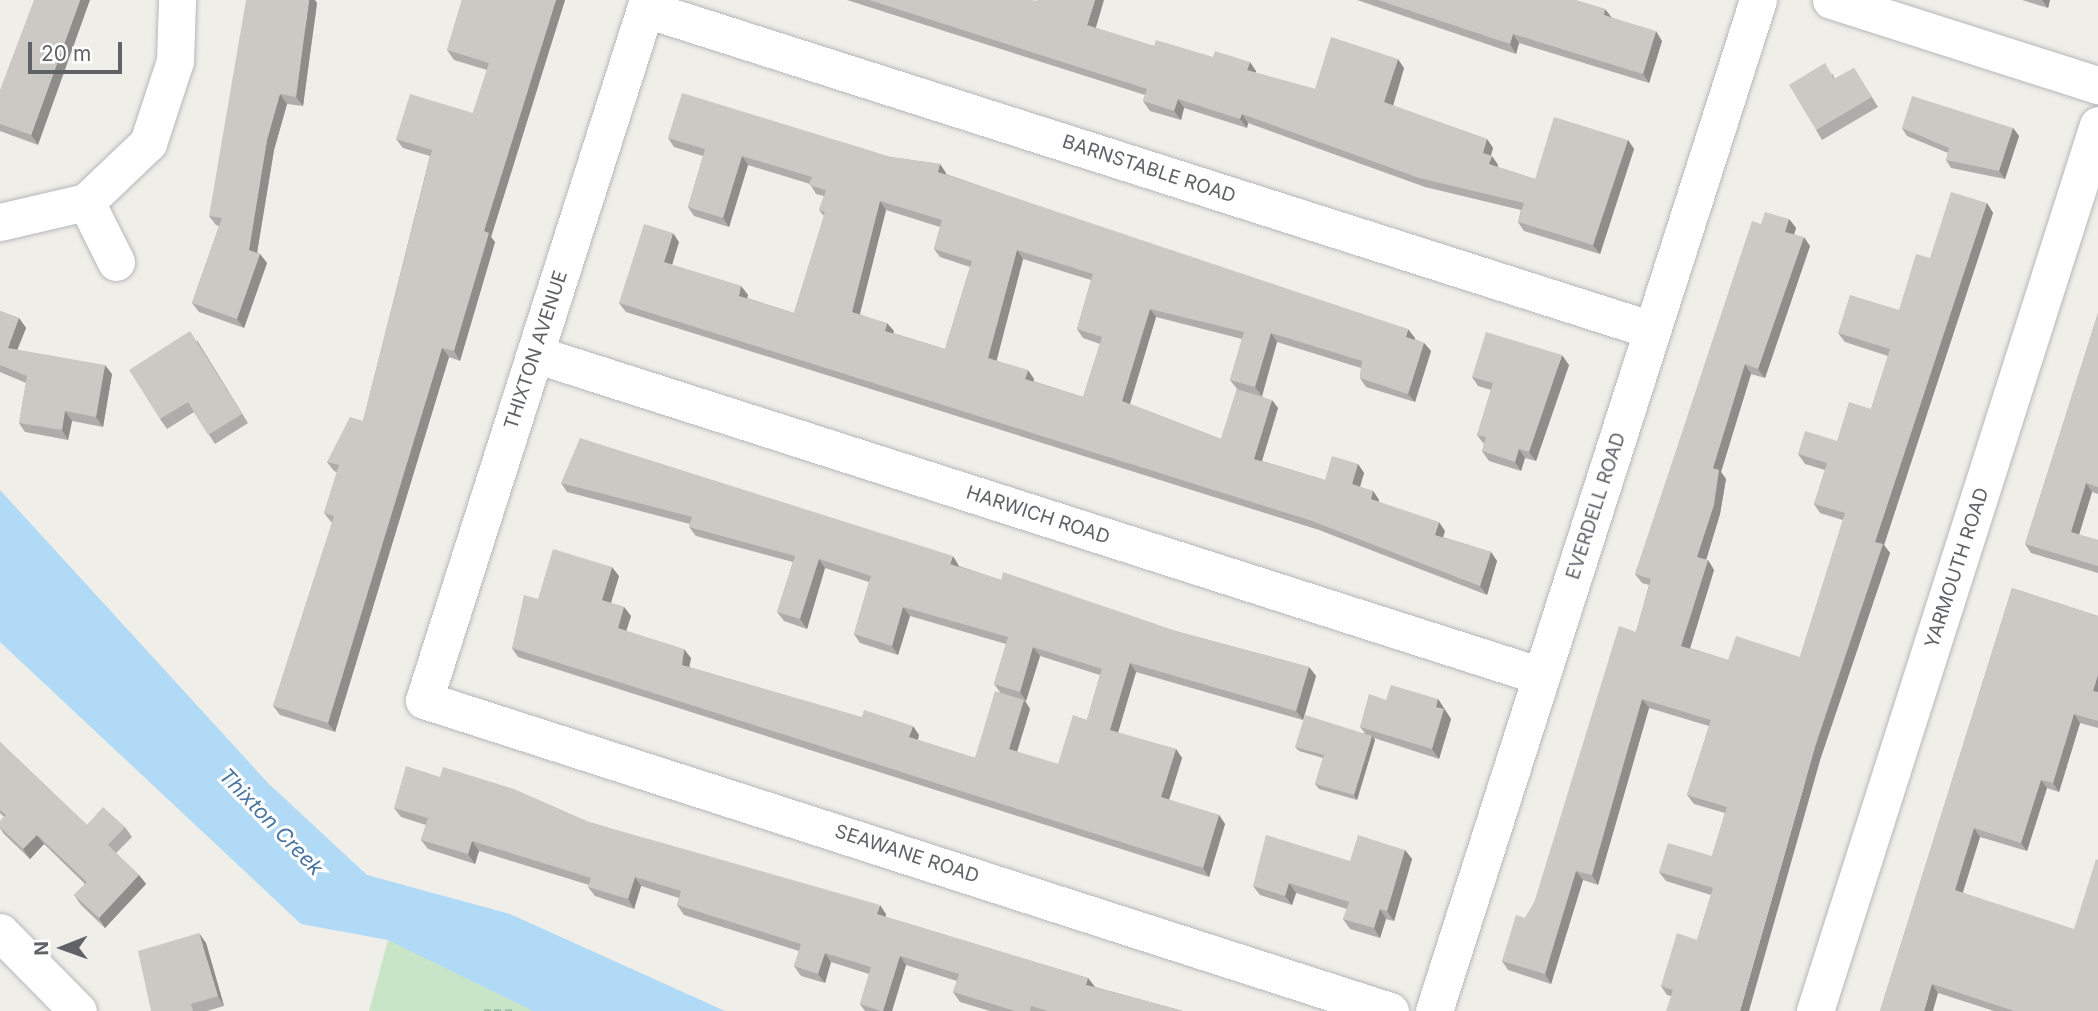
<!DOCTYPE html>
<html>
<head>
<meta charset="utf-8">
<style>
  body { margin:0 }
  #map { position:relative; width:2098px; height:1011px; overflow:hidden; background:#f0eee8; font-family:Inter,sans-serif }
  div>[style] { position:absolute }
  .green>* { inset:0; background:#c8e5c8 }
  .water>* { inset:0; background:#b1daf7 }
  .path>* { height:4.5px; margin-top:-2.25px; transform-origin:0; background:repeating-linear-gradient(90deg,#a1c5ab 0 7px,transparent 0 10.5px) }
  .roads { filter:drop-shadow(0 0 2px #b5b8bb) drop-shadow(0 0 2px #b5b8bb) }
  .street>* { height:37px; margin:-18.5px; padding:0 18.5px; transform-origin:18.5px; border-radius:18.5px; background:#fff }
  .wall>* { inset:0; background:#afada9 }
  .shaded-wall>* { inset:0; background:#8f8d8a }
  .building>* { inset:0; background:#ccc9c5 }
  span { translate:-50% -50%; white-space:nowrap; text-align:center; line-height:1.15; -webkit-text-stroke:6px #fff; paint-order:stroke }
  .street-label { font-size:19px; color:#5f6367 }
  .water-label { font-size:21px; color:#4b75a1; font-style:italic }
  .north { position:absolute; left:28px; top:913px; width:70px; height:70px; -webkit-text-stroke:5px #fff; paint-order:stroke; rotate:269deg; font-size:19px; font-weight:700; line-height:28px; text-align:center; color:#5f6367 }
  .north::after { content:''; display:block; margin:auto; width:24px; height:32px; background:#5f6367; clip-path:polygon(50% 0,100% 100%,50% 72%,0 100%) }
  .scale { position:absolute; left:28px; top:42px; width:94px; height:32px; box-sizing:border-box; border:4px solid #5f6367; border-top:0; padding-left:9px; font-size:21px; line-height:24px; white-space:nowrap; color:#5f6367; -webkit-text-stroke:5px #fff; paint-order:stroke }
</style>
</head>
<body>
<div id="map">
  <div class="green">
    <div style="clip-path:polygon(388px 940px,512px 996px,533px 1011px,369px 1011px)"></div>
  </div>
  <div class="water">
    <div style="clip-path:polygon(0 490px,268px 783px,367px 875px,510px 914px,725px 1011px,533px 1011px,388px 940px,301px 924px,0 642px)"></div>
  </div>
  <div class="path">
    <div style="left:484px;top:1011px;width:28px"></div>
  </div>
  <div class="roads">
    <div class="street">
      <div style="left:648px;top:0;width:735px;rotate:107.74deg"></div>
      <div style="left:424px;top:700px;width:1015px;rotate:17.85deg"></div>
      <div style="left:1831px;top:0;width:280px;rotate:17.7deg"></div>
      <div style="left:646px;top:9px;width:1056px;rotate:17.7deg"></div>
      <div style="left:86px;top:202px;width:67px;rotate:63.4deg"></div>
      <div style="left:0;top:222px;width:88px;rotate:-13.1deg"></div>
      <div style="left:86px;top:202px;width:86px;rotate:-43.6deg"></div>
      <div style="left:148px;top:143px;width:86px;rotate:-71.8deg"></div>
      <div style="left:175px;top:61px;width:61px;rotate:-88.1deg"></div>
      <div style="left:535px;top:354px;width:1056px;rotate:17.75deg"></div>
      <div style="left:0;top:932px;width:111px;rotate:45.4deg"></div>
      <div style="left:1434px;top:1011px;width:1062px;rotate:-72.23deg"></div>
      <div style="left:1815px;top:1011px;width:930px;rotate:-72.29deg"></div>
    </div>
  </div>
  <div class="wall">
    <div style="clip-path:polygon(462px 0,565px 0,491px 237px,495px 242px,460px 361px,449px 357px,335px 732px,280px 715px,273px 706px,332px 523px,324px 513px,337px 472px,334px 471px,327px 462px,363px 421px,430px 156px,403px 148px,396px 139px,473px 113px,487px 70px,454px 60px,447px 50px)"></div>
    <div style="clip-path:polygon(847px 0,1031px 0,1096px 28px,1154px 46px,1256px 71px,1256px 73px,1315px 89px,1404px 68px,1393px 106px,1487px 139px,1493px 148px,1491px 155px,1498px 165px,1498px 167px,1535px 179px,1628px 140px,1634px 149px,1600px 254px,1524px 231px,1518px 222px,1521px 210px,1425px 187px,1248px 123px,1247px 128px,1184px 108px,1181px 120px,1150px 111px,1143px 101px,1145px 95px)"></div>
    <div style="clip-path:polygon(1357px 0,1575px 0,1605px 9px,1611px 17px,1662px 41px,1649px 83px,1519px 43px,1516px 54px)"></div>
    <div style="clip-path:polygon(2022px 0,2050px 0,2048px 8px)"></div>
    <div style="clip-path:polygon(317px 3px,303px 106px,287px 104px,274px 150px,257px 252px,260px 254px,267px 263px,244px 328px,199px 312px,192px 303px,219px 226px,216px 225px,209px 216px)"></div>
    <div style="clip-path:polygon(1854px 68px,1878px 107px,1822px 140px,1816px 130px,1832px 73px,1835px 79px)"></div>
    <div style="clip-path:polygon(0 90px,38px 145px,0 131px)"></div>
    <div style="clip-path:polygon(1902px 128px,2013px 128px,2019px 136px,2005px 179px,1951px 168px,1946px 160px,1948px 153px,1907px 136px)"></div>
    <div style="clip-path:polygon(evenodd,668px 138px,891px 157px,940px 164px,946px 174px,1415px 338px,1414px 339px,1424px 343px,1431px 351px,1415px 402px,1366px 387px,1360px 378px,1361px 368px,1277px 342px,1262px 396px,1278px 408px,1262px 461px,1325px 480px,1358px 464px,1364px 473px,1360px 487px,1373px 491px,1379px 500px,1379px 502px,1445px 531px,1443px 537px,1491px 552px,1497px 561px,1487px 595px,1319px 530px,626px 312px,619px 303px,679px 242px,672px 265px,741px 286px,748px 295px,747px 298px,794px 313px,824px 216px,819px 210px,824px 196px,816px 194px,810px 184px,748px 165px,729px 227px,694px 216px,688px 207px,703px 156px,674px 147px,668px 138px,886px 210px,940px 227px,934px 249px,940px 257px,970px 267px,945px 349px,893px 333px,894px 331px,860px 314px,886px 210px,668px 138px,1023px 259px,1091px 280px,1077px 329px,1083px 338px,1100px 344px,1083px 397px,1033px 381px,1034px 379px,996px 360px,1023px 259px,668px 138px,1156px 317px,1242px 339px,1230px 380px,1237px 389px,1221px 439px,1130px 404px,1156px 317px)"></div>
    <div style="clip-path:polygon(1987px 203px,1993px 213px,1884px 545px,1890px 553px,1821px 757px,1671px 996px,1667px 995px,1661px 986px,1697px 940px,1711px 895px,1666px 881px,1659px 872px,1712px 856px,1725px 813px,1694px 804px,1687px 795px,1709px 726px,1649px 708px,1598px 885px,1583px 880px,1551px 984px,1508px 970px,1502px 961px,1525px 918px,1534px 903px,1636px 632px,1649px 585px,1642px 583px,1635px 574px,1761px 224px,1789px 219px,1796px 228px,1794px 234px,1810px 246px,1765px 378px,1751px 374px,1721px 472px,1726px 479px,1720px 514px,1706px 560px,1708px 560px,1714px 570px,1690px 648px,1728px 660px,1800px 657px,1843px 520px,1820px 513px,1814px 504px,1825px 470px,1805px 464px,1798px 454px,1837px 441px,1871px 409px,1888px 356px,1845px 342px,1838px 333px,1899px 310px,1930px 258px)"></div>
    <div style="clip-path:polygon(0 311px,19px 318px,26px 328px,17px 350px,112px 374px,103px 427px,72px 421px,68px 440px,25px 432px,19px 423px,26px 383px,0 372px)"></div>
    <div style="clip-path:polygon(2098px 313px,2098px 494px,2092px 492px,2079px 535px,2098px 540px,2098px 573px,2031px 553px,2025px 544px)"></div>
    <div style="clip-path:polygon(197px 340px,248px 423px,215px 444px,194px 412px,167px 429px,160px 419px)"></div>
    <div style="clip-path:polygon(1569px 365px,1536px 461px,1525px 458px,1521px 471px,1489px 461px,1482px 451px,1484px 444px,1477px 435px,1491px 390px,1478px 386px,1472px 377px)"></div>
    <div style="clip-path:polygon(evenodd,561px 483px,959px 566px,1001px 580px,1179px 632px,1309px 667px,1316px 676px,1303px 720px,1136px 672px,1118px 733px,1176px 749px,1182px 758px,1169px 800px,1219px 815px,1225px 824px,1209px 877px,518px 657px,512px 648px,538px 599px,619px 576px,611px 603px,624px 607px,631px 616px,626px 631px,691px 658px,689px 667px,919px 735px,918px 740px,975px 758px,1000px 692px,994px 684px,1006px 644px,910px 616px,898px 655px,860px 643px,854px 634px,869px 582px,825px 568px,807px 629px,784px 621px,777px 612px,793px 562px,696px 536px,689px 527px,690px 524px,567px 492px,561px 483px,1040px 656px,1100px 675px,1087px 720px,1058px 764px,1017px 752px,1030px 709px,1025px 700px,1026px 701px,1040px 656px)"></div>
    <div style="clip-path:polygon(2012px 588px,2098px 616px,2098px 728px,2080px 723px,2059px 792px,2047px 788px,2027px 851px,1980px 837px,1963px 892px,2098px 1011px,1994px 1011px,1938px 993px,1880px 1011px)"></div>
    <div style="clip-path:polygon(1438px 699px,1451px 719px,1439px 759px,1374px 738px,1375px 740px,1357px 800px,1319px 789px,1315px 784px,1323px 758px,1299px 751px,1295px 747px,1365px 733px,1360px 727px,1386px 700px)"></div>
    <div style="clip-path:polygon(0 742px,87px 825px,125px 827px,132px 837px,116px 853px,139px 875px,146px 884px,105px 928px,81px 905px,74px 895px,85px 884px,44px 844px,30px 859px,4px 834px,0 828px,0 821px,4px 817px,0 813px)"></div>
    <div style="clip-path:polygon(394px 808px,589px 822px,886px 914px,886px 917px,1088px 978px,1095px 987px,1183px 1011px,990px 1011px,960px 1002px,953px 992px,957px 981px,906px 965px,892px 1011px,865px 1011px,860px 1004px,869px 974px,831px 962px,825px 983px,801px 976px,794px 966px,799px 951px,684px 915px,677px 905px,679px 898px,641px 886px,634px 909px,595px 896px,588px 887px,589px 885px,479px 851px,475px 864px,428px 849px,421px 840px,426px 825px,401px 817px)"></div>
    <div style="clip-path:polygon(1405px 850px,1412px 859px,1394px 921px,1386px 919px,1380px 938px,1350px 929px,1343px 919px,1347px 909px,1296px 893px,1292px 905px,1260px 895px,1253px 886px,1350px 861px)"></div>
    <div style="clip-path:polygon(206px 943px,224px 1006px,207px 1011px,151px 1011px)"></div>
  </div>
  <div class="shaded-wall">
    <div style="clip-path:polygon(80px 0,90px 0,38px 145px,31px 135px)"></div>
    <div style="clip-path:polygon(309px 0,315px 0,317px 3px,303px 106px,296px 97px)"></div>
    <div style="clip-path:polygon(556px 0,565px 0,491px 237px,495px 242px,460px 361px,454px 351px,484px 231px)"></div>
    <div style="clip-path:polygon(1095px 0,1104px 0,1094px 34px,1087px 25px)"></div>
    <div style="clip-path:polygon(2042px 0,2050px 0,2048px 8px)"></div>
    <div style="clip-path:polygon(1605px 9px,1612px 18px,1604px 15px)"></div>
    <div style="clip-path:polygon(1656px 31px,1662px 41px,1649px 83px,1643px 74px)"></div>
    <div style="clip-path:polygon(1513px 34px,1519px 43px,1516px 54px,1510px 44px)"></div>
    <div style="clip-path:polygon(1398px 59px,1404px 68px,1391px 112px,1384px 102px)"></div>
    <div style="clip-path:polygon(1250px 62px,1256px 71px,1254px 79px,1247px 70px)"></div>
    <div style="clip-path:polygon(280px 94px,287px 104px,274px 150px,256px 259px,249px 250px,267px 140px)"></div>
    <div style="clip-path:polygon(1178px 99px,1184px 108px,1181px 120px,1174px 111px)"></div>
    <div style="clip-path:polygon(1242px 114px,1248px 123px,1247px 128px,1240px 119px)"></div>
    <div style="clip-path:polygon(2013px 128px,2019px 136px,2005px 179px,1999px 171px)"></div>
    <div style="clip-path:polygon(1487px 139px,1493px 148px,1489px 162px,1483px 153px)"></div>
    <div style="clip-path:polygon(1628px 140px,1634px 149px,1600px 254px,1593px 245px)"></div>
    <div style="clip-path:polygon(742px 156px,748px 165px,729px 227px,723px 218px)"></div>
    <div style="clip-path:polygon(1492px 156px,1498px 165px,1496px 174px,1489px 164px)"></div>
    <div style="clip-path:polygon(940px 164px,946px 173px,944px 181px,938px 172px)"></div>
    <div style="clip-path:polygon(880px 201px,886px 210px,858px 321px,852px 312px)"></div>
    <div style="clip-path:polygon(1987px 203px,1993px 213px,1884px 545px,1890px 553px,1821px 757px,1749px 1011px,1740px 1011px,1815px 747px,1875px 542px)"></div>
    <div style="clip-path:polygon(1789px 219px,1796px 228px,1792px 241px,1785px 232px)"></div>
    <div style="clip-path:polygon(673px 233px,679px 242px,670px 271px,664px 262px)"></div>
    <div style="clip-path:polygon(1804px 237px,1810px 246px,1765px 378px,1758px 369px)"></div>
    <div style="clip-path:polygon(1017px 250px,1023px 259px,995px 367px,988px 358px)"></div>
    <div style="clip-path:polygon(260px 254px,267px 263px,244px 328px,237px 319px)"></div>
    <div style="clip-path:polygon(741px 286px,748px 295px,745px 305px,739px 296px)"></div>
    <div style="clip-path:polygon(1150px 309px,1156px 317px,1128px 410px,1122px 401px)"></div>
    <div style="clip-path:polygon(19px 318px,26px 328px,14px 358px,8px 348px)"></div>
    <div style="clip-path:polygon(887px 323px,894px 331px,891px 339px,885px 331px)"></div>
    <div style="clip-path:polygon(1408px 329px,1415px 338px,1412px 346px,1406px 337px)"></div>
    <div style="clip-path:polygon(1271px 333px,1277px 342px,1262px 396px,1255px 387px)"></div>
    <div style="clip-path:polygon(1424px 343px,1431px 351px,1415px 402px,1408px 394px)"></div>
    <div style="clip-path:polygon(442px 348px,449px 357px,335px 732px,328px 723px)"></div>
    <div style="clip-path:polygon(1562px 355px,1569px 365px,1536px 461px,1529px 452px)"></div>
    <div style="clip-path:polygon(1745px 364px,1751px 374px,1721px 472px,1726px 479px,1720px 514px,1704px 567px,1697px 557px,1713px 468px)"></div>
    <div style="clip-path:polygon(105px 365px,112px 374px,103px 427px,96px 417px)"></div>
    <div style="clip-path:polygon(1028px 370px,1034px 379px,1032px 388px,1025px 379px)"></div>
    <div style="clip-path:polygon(1272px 400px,1278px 408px,1260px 467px,1254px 459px)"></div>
    <div style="clip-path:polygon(65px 411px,72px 421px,68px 440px,62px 430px)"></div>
    <div style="clip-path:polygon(1519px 449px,1525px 458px,1521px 471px,1515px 462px)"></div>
    <div style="clip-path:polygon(1358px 464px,1364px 473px,1358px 493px,1352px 484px)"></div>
    <div style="clip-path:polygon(2086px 483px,2092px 492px,2077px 541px,2071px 532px)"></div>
    <div style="clip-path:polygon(1373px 491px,1379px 500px,1377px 508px,1371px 499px)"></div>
    <div style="clip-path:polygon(1439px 522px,1445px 531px,1441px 543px,1435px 535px)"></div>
    <div style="clip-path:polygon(1491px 552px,1497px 561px,1487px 595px,1480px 586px)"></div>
    <div style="clip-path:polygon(953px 556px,959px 566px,957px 573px,950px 564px)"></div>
    <div style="clip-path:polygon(819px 559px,825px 568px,807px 629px,800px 619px)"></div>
    <div style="clip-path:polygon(1708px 560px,1714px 570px,1688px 655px,1681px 646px)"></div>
    <div style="clip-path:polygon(612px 567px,619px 576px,609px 609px,602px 600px)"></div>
    <div style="clip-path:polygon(624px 607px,631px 616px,624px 638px,618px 628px)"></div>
    <div style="clip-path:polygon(903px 607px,910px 616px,898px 655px,892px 646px)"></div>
    <div style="clip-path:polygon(1033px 647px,1040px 656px,1026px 701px,1020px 692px)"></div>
    <div style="clip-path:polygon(684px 649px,691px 658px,688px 674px,682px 665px)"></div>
    <div style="clip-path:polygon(1130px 663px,1136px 672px,1116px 739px,1110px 730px)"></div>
    <div style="clip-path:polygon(1309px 667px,1316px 676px,1303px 720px,1296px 711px)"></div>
    <div style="clip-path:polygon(2098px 675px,2098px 697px,2093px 691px)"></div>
    <div style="clip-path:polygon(1438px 699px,1451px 719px,1439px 759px,1432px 749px,1436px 707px)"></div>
    <div style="clip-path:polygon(1642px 699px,1649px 708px,1598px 885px,1592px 875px)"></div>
    <div style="clip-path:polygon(1024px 700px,1030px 709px,1015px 758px,1009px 749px)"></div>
    <div style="clip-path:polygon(2074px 714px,2080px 723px,2059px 792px,2053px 783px)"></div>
    <div style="clip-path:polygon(913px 726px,919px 735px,916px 746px,909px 737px)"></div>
    <div style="clip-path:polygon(1372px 736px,1375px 740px,1357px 800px,1354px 795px)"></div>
    <div style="clip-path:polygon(1176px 749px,1182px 758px,1167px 806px,1161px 797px)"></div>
    <div style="clip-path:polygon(2041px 780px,2047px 788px,2027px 851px,2021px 843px)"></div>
    <div style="clip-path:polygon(1219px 815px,1225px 824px,1209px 877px,1203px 868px)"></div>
    <div style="clip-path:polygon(1974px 828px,1980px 837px,1961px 898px,1955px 890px)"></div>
    <div style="clip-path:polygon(37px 835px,44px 844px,30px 859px,23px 849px)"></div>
    <div style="clip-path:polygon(472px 841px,479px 851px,475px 864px,468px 854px)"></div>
    <div style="clip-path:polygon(1405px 850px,1412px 859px,1394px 921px,1387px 911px)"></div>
    <div style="clip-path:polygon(1576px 871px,1583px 880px,1551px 984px,1545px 974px)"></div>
    <div style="clip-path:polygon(139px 875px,146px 884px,105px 928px,99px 918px)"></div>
    <div style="clip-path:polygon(635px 877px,641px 886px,634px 909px,628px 899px)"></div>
    <div style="clip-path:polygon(1289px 883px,1296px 893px,1292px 905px,1285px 896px)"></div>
    <div style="clip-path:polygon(880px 905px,886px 914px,883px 924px,877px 914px)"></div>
    <div style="clip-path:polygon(1380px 909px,1386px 919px,1380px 938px,1374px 928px)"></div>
    <div style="clip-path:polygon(199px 933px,206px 943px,224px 1006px,218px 996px)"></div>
    <div style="clip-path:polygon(825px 953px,831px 962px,825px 983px,818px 974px)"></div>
    <div style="clip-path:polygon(900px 956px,906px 965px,892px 1011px,883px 1011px)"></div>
    <div style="clip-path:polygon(1088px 978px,1095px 987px,1086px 985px)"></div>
    <div style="clip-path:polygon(1932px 984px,1938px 993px,1933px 1011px,1924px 1011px)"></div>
  </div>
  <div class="building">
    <div style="clip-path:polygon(34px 0,80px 0,31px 135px,0 124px,0 90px)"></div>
    <div style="clip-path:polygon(246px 0,309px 0,296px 97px,280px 94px,267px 140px,249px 250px,260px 254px,237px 319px,192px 303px,222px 218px,209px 216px)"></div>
    <div style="clip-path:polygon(462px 0,556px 0,484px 231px,489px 233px,454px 351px,442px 348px,328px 723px,273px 706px,334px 516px,324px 513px,339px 465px,327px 462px,350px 417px,363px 421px,432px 150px,396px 139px,410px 94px,473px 113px,489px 63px,447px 50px)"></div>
    <div style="clip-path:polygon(869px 0,1031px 0,1036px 1px,1037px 0,1095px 0,1087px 25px,1154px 46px,1156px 40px,1213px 57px,1215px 51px,1250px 62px,1247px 70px,1315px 89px,1331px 37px,1398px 59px,1384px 102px,1487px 139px,1483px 153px,1492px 156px,1489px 164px,1535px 179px,1554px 117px,1628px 140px,1593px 245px,1518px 222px,1524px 203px,1419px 178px,1242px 114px,1240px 119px,1178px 99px,1174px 111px,1143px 101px,1147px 89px)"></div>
    <div style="clip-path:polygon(1378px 0,1575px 0,1605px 9px,1604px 15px,1656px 31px,1643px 74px,1513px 34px,1510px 44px)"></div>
    <div style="clip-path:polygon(1825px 63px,1834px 79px,1854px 68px,1872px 97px,1816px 130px,1789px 85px)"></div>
    <div style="clip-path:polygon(evenodd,682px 93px,891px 157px,940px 164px,938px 172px,1408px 329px,1406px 337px,1424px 343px,1408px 394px,1360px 378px,1362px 361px,1271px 333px,1255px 387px,1230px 380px,1244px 332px,1150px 309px,1122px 401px,1221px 439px,1237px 389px,1272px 400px,1254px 459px,1325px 480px,1332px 456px,1358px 464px,1352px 484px,1373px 491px,1371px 499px,1439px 522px,1435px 535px,1491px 552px,1480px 586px,1312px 521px,619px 303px,644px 224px,673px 233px,664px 262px,741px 286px,739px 296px,794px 313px,825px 212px,819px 210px,826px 190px,809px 185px,812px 177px,742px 156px,723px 218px,688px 207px,705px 149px,668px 138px,682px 93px,880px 201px,942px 220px,934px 249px,972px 261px,945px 349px,885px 331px,887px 323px,852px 312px,880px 201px,682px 93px,1017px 250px,1093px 274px,1077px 329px,1102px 337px,1083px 397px,1025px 379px,1028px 370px,988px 358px,1017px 250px)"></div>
    <div style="clip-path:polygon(1912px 96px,2013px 128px,1999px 171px,1946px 160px,1949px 148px,1902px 128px)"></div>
    <div style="clip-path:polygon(1951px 192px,1987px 203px,1875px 542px,1883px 544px,1815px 747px,1740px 1011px,1666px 1011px,1673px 990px,1661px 986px,1677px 933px,1697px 940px,1713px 888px,1659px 872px,1668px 843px,1712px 856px,1727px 807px,1687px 795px,1711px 720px,1642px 699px,1592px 875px,1576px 871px,1545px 974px,1502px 961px,1516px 915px,1525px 918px,1534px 903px,1619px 626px,1636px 632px,1651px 579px,1635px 574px,1752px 221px,1761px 224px,1765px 212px,1789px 219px,1785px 232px,1804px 237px,1758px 369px,1745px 364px,1713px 468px,1719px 470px,1714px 505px,1697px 557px,1708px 560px,1681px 646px,1728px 660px,1736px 636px,1800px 657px,1845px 513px,1814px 504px,1827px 463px,1798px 454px,1805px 431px,1837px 441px,1849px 402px,1871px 409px,1890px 349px,1838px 333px,1850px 295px,1899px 310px,1916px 254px,1930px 258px)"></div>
    <div style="clip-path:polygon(0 311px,19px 318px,8px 348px,105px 365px,96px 417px,65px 411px,62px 430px,19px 423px,27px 376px,0 365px)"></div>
    <div style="clip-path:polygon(2098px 313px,2098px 487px,2086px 483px,2071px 532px,2098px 540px,2098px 566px,2025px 544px)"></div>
    <div style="clip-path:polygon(190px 331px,242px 414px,208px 435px,188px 402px,160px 419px,129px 370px)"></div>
    <div style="clip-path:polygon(1486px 332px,1562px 355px,1529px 452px,1519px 449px,1515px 462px,1482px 451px,1486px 437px,1477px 435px,1493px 383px,1472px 377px)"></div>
    <div style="clip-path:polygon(580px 438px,953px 556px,950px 564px,1001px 580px,1003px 572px,1179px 632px,1309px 667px,1296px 711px,1130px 663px,1110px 730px,1176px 749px,1161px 797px,1219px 815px,1203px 868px,512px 648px,524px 595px,538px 599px,553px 549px,612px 567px,602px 600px,624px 607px,618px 628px,684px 649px,682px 665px,862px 717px,864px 710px,913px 726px,909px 737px,975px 758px,995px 691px,1024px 700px,1009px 749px,1058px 764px,1073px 715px,1087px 720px,1102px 669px,1033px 647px,1020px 692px,994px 684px,1008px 637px,903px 607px,892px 646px,854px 634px,871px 576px,819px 559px,800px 619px,777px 612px,795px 556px,689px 527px,692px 517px,561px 483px)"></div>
    <div style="clip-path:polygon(2012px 588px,2098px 616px,2098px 675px,2093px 691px,2098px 692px,2098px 721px,2074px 714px,2053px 783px,2041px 780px,2021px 843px,1974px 828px,1955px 890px,2074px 929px,2096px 859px,2098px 860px,2098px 1011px,2014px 1011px,1932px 984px,1924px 1011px,1880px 1011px)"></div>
    <div style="clip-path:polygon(1391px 685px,1438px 699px,1436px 707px,1444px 709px,1432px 749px,1360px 727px,1369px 694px,1386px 700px)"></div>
    <div style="clip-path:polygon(1305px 715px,1372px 736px,1354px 795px,1315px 784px,1324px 755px,1295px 747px)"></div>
    <div style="clip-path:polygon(0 742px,87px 825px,103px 807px,125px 827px,108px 845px,139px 875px,99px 918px,74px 895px,87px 882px,37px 835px,23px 849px,0 827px,0 821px,6px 815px,0 810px)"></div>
    <div style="clip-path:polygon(406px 766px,440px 777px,443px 767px,514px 789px,589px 822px,880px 905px,877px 914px,1088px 978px,1086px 985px,1183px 1011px,1048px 1011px,1031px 1006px,1030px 1011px,1015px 1011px,953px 992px,959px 974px,900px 956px,883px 1011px,881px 1011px,860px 1004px,871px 967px,825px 953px,818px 974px,794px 966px,801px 944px,677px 905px,681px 891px,635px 877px,628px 899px,588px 887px,591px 878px,472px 841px,468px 854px,421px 840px,428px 818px,394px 808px)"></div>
    <div style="clip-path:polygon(1266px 835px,1350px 861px,1358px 835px,1405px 850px,1387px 911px,1380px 909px,1374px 928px,1343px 919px,1349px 902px,1289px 883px,1285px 896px,1253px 886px)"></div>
    <div style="clip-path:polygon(199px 933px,218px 996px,191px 1004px,193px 1011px,151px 1011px,138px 951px)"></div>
  </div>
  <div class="street-label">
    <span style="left:1149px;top:169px;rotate:18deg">BARNSTABLE ROAD</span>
    <span style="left:536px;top:350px;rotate:-72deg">THIXTON AVENUE</span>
    <span style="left:1596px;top:506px;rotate:-72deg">EVERDELL ROAD</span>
    <span style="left:1038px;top:515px;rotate:18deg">HARWICH ROAD</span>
    <span style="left:1957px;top:568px;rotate:-72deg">YARMOUTH ROAD</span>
    <span style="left:907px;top:854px;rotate:18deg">SEAWANE ROAD</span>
  </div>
  <div class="water-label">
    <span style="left:271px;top:822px;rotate:46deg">Thixton Creek</span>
  </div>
  <div class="north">N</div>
  <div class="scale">20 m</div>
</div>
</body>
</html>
